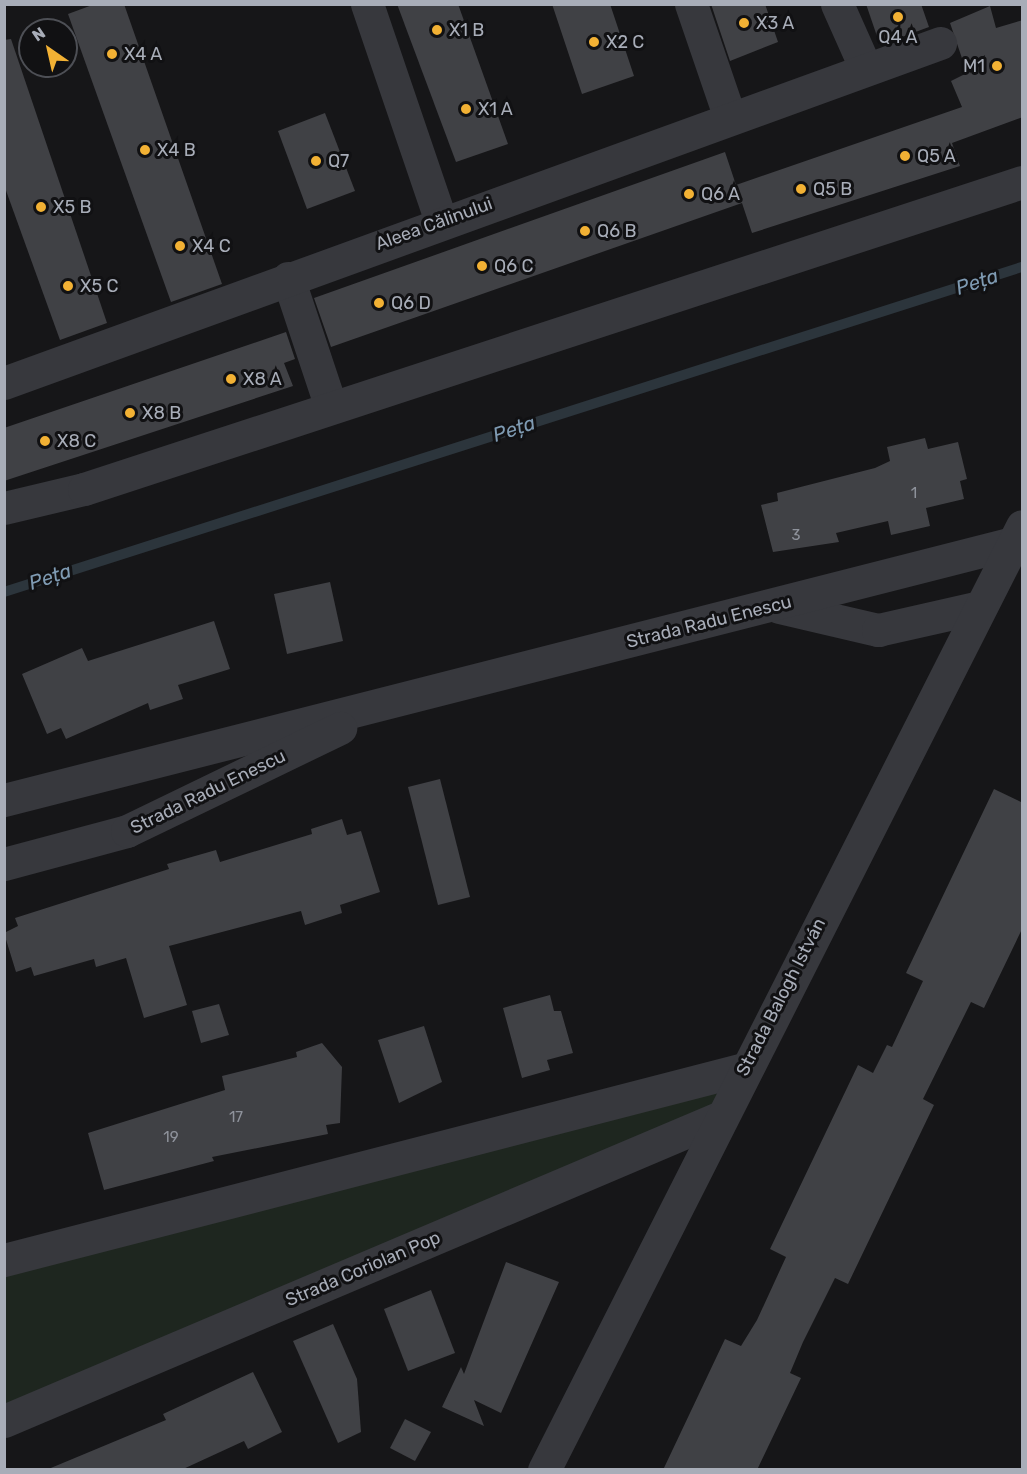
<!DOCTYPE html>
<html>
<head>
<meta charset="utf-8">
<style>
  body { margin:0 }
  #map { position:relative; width:1027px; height:1474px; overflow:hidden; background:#161618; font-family:Rubik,sans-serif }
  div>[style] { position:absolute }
  .green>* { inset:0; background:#1e261f }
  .stream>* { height:10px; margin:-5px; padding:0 5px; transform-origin:5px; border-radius:5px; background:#2c353c }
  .building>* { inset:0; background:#404145 }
  .minor>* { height:33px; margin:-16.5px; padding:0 16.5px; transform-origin:16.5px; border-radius:16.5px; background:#37383d }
  .dots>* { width:16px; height:16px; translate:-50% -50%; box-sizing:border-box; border:3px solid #111113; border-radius:50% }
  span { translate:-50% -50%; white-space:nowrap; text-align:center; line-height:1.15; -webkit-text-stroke:6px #111113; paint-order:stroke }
  .number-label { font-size:15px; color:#8e929b }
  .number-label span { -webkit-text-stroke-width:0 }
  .poi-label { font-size:18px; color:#a8adb8 }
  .left { translate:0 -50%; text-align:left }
  .right { translate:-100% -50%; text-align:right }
  .street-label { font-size:18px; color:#a8adb8 }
  .water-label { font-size:20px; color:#7f9bb3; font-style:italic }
  .frame { position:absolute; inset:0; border:6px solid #a8adb8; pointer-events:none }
  .north { position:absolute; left:18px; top:18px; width:60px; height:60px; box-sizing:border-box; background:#111113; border:2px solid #4d4f55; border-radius:50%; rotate:326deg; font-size:16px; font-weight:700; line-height:24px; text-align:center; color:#a8adb8 }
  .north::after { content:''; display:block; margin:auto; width:21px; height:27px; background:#f2b134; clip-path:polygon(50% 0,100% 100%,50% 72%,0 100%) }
</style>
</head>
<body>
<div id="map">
  <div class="green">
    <div style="clip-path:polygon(744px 1069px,721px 1117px,5px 1421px,5px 1260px)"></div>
  </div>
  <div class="stream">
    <div style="left:4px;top:592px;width:1069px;rotate:-17.71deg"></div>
  </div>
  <div class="building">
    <div style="clip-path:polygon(95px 4px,124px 4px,222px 284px,171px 302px,68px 14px)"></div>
    <div style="clip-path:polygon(397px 4px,458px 4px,508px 144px,456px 162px)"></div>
    <div style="clip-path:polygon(552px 4px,610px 4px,634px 76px,582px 94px)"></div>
    <div style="clip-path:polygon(711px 4px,765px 4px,778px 42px,730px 61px)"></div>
    <div style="clip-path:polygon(866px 4px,921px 4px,929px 27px,880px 45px)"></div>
    <div style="clip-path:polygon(990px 6px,996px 28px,1023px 20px,1023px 117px,952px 143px,960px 166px,752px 233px,742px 203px,331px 347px,314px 298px,725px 152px,736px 185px,962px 107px,951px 81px,967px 73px,950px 23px)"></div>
    <div style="clip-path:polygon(11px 39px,107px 323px,60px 340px,4px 185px,4px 40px)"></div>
    <div style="clip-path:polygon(325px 113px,355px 191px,307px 209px,278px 131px)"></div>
    <div style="clip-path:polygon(286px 332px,295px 359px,284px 363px,293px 386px,4px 481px,4px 428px)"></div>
    <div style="clip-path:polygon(925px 438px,928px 449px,958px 442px,967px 479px,960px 481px,964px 499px,926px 508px,930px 526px,891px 535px,888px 521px,836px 533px,839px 542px,773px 552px,761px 505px,778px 501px,777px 493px,875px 468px,890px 461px,887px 447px)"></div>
    <div style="clip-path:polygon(330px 582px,343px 641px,287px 654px,274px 594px)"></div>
    <div style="clip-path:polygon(214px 621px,230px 669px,178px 685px,183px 699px,150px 710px,148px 703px,66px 739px,61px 728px,47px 734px,22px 674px,82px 648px,88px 661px)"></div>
    <div style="clip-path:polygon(440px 779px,470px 897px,438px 905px,408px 787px)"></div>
    <div style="clip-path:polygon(994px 789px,1023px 803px,1023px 927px,984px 1008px,971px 1002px,923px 1099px,934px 1105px,848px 1284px,835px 1278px,803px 1342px,790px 1373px,801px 1378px,757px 1470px,663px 1470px,725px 1339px,741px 1346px,757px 1320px,786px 1257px,770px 1249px,858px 1065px,873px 1073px,887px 1045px,892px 1047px,923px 981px,906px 973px)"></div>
    <div style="clip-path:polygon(342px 819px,347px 835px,361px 831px,380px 892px,340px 905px,342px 913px,305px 925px,301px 911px,169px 946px,187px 1005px,144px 1018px,126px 958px,96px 967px,94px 959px,34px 976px,31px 967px,16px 972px,4px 933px,18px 926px,15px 918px,169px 869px,167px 864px,216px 850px,220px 862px,312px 834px,311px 829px)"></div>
    <div style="clip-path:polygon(550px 995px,554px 1011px,561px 1011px,573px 1053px,547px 1060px,550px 1070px,522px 1078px,503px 1008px)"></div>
    <div style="clip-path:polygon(219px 1004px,229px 1035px,201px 1043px,192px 1011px)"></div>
    <div style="clip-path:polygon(424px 1026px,442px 1082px,399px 1103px,378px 1040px)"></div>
    <div style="clip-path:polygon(322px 1043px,342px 1067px,340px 1123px,326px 1125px,328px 1134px,212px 1157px,214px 1161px,104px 1190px,88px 1133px,225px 1090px,222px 1076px,297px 1057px,296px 1052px)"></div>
    <div style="clip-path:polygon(506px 1262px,559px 1282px,501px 1413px,474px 1400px,484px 1426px,442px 1407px,461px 1367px,464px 1374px)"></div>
    <div style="clip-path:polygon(431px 1290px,455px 1353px,408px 1371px,384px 1309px)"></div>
    <div style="clip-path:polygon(333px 1324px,357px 1379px,361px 1432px,338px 1443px,293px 1341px)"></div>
    <div style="clip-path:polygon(253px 1372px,282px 1432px,248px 1449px,244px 1441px,181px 1470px,46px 1470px,166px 1420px,163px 1414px)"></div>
    <div style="clip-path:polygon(405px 1419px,431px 1432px,415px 1461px,390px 1448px)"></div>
  </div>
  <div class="minor">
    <div style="left:367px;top:4px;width:229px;rotate:71.2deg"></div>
    <div style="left:691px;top:4px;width:117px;rotate:71.1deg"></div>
    <div style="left:837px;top:4px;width:69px;rotate:66deg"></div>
    <div style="left:288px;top:278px;width:136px;rotate:71.6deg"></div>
    <div style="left:4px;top:383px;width:996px;rotate:-19.96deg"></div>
    <div style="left:4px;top:508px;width:82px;rotate:-13.4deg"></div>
    <div style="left:84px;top:489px;width:987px;rotate:-18.12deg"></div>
    <div style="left:779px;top:607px;width:102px;rotate:13.1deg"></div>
    <div style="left:878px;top:630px;width:105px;rotate:-12.7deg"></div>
    <div style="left:4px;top:800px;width:1041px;rotate:-14.29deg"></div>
    <div style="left:4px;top:864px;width:127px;rotate:-15deg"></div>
    <div style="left:127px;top:831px;width:237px;rotate:-25.8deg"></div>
    <div style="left:4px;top:1260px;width:764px;rotate:-14.47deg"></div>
    <div style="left:4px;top:1421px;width:779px;rotate:-22.98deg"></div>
    <div style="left:544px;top:1470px;width:1058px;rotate:-63.14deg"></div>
  </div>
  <div class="dots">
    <div style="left:898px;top:17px;background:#f2b134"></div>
    <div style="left:744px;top:23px;background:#f2b134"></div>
    <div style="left:437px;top:30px;background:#f2b134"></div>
    <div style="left:594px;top:42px;background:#f2b134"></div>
    <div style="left:112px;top:54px;background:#f2b134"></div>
    <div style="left:997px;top:66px;background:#f2b134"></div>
    <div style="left:466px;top:109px;background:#f2b134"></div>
    <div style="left:145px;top:150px;background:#f2b134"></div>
    <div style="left:905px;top:156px;background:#f2b134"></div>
    <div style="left:316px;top:161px;background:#f2b134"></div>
    <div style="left:801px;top:189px;background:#f2b134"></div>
    <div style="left:689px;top:194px;background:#f2b134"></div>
    <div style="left:41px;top:207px;background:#f2b134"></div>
    <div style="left:585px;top:231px;background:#f2b134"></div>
    <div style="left:180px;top:246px;background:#f2b134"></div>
    <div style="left:482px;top:266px;background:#f2b134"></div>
    <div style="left:68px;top:286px;background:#f2b134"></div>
    <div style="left:379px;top:303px;background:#f2b134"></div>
    <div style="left:231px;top:379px;background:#f2b134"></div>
    <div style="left:130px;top:413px;background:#f2b134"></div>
    <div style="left:45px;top:441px;background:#f2b134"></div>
  </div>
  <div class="number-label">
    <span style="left:914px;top:494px">1</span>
    <span style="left:796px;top:536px">3</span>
    <span style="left:236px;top:1118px">17</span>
    <span style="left:171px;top:1138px">19</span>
  </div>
  <div class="poi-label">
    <span class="left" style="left:756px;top:23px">X3 A</span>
    <span class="left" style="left:449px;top:30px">X1 B</span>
    <span style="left:898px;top:37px">Q4 A</span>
    <span class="left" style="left:606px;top:42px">X2 C</span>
    <span class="left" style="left:124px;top:54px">X4 A</span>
    <span class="right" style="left:985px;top:66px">M1</span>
    <span class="left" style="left:478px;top:109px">X1 A</span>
    <span class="left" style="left:157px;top:150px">X4 B</span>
    <span class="left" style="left:917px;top:156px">Q5 A</span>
    <span class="left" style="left:328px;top:161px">Q7</span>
    <span class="left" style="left:813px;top:189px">Q5 B</span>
    <span class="left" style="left:701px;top:194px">Q6 A</span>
    <span class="left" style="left:53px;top:207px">X5 B</span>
    <span class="left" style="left:597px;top:231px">Q6 B</span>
    <span class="left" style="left:192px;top:246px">X4 C</span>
    <span class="left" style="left:494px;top:266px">Q6 C</span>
    <span class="left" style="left:80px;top:286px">X5 C</span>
    <span class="left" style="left:391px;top:303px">Q6 D</span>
    <span class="left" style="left:243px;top:379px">X8 A</span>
    <span class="left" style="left:142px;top:413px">X8 B</span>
    <span class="left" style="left:57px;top:441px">X8 C</span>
  </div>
  <div class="street-label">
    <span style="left:434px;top:224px;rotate:-20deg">Aleea Călinului</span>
    <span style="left:709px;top:622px;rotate:-14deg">Strada Radu Enescu</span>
    <span style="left:208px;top:792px;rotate:-26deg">Strada Radu Enescu</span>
    <span style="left:781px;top:997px;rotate:-63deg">Strada Balogh István</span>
    <span style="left:363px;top:1269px;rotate:-23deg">Strada Coriolan Pop</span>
  </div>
  <div class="water-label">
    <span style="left:977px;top:282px;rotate:-18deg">Peța</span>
    <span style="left:514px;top:429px;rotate:-18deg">Peța</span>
    <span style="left:50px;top:577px;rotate:-18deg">Peța</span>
  </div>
  <div class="frame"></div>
  <div class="north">N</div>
</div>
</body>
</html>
